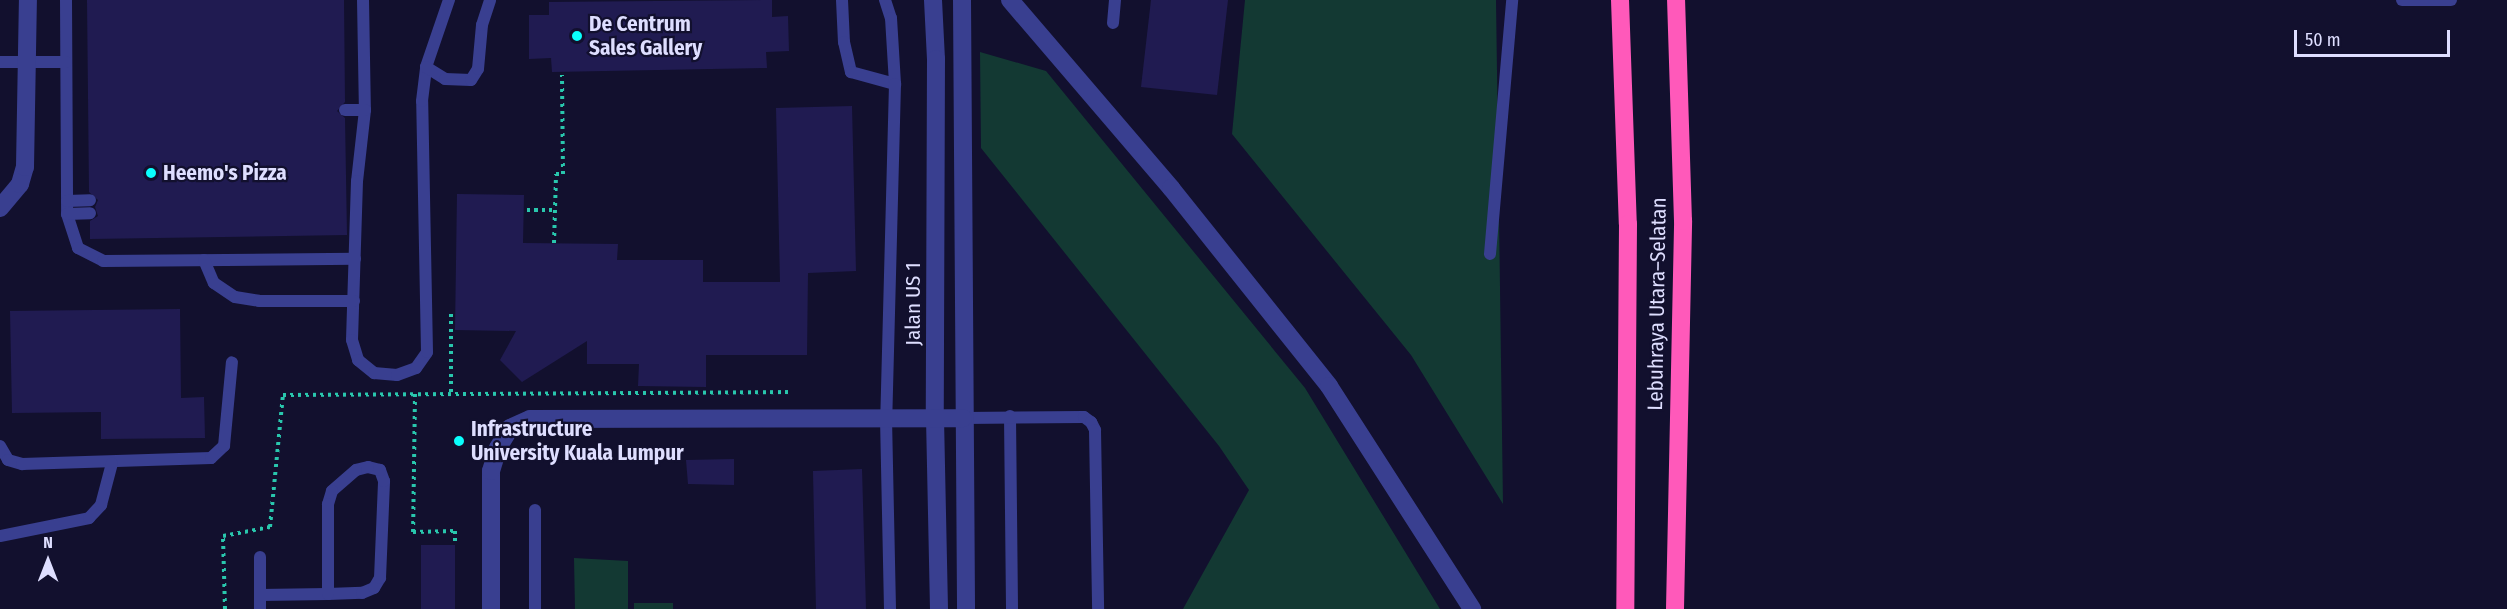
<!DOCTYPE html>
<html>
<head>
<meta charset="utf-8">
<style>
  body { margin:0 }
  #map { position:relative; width:2507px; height:609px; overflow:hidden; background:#12102e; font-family:"Fira Sans Condensed",sans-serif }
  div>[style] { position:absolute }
  .green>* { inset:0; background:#133933 }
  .building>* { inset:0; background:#201b51 }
  .path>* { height:4px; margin-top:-2px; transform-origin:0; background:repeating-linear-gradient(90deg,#29c7ad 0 3px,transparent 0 7.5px) }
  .lane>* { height:12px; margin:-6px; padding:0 6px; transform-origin:6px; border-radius:6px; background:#393f90 }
  .street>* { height:18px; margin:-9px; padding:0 9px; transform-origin:9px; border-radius:9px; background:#393f90 }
  .highway>* { height:18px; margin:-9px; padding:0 9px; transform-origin:9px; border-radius:9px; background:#ff59ba }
  .dots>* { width:16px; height:16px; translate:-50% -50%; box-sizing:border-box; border:3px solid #12102e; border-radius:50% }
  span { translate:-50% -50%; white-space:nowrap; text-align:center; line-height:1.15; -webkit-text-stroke:4.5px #12102e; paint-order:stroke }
  .poi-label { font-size:21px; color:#dedeff; font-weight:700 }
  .left { translate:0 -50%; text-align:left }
  .street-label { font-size:21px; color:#dedeff }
  .north { position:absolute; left:18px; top:531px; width:60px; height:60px; -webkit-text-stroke:4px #12102e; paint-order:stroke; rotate:0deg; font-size:16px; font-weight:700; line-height:24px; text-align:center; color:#dedeff }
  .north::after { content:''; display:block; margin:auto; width:21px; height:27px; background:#dedeff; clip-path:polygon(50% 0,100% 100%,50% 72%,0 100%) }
  .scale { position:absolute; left:2294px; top:30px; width:156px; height:27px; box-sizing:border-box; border:3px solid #dedeff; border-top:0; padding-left:8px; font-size:18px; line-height:21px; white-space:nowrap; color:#dedeff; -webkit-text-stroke:4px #12102e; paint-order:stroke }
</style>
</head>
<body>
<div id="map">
  <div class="green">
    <div style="clip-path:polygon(1245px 0,1496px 0,1503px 504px,1411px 355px,1232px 134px)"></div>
    <div style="clip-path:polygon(980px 52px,1046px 71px,1305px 388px,1440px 609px,1183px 609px,1249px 490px,1219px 446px,981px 148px)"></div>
    <div style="clip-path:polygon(574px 558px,628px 561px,628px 609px,575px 609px)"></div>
    <div style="clip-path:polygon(634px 603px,673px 603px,673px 609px,634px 609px)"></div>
  </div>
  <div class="building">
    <div style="clip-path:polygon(87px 0,344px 0,345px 102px,337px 111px,345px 118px,347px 235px,90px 239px,90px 221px,98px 216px,95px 207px,98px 200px,89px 192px)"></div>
    <div style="clip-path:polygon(772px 0,772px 17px,788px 16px,789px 51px,766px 52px,767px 68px,552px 72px,551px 58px,529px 59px,529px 15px,549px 15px,549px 2px)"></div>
    <div style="clip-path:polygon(1151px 0,1228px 0,1217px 95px,1141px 87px)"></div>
    <div style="clip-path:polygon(852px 106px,856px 271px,808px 273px,807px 355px,706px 355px,706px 387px,638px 386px,639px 364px,587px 364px,587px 341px,522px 382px,500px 360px,516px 331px,455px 330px,457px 194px,524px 195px,523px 243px,618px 244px,617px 260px,703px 260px,703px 282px,780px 282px,776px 108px)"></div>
    <div style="clip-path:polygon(180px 309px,181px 398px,204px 397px,205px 438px,101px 439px,101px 412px,12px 413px,10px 311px)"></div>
    <div style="clip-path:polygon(734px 459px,734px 485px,688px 484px,686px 460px)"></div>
    <div style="clip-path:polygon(862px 469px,866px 609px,816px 609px,813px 471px)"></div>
    <div style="clip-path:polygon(421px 545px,455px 545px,455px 609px,421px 609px)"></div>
  </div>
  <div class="path">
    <div style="left:527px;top:210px;width:28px"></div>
    <div style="left:554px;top:243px;width:69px;rotate:-88.3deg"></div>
    <div style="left:556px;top:174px;width:7px"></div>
    <div style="left:563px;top:174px;width:99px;rotate:-90.6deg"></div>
    <div style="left:451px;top:314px;width:80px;rotate:90deg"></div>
    <div style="left:415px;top:394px;width:138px;rotate:90.8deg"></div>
    <div style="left:413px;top:532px;width:42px;rotate:-1.4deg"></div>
    <div style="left:455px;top:531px;width:14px;rotate:90deg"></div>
    <div style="left:225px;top:609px;width:73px;rotate:-91.6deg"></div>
    <div style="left:223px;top:536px;width:48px;rotate:-10.8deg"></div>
    <div style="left:270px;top:527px;width:133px;rotate:-84.4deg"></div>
    <div style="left:283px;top:395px;width:510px;rotate:-0.34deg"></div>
  </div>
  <div class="lane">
    <div style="left:66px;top:0;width:214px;rotate:89.7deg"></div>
    <div style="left:67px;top:214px;width:36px;rotate:72deg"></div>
    <div style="left:78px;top:248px;width:28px;rotate:27deg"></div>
    <div style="left:103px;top:261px;width:252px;rotate:-0.5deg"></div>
    <div style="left:363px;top:0;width:110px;rotate:89deg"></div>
    <div style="left:365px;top:110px;width:71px;rotate:96.4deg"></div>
    <div style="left:357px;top:181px;width:159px;rotate:91.8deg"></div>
    <div style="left:352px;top:340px;width:21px;rotate:73deg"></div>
    <div style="left:358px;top:360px;width:21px;rotate:39deg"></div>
    <div style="left:374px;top:373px;width:23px;rotate:5deg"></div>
    <div style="left:397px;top:375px;width:20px;rotate:-20deg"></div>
    <div style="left:416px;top:368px;width:19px;rotate:-55deg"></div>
    <div style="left:427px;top:352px;width:251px;rotate:-91.1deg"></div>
    <div style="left:422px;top:101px;width:34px;rotate:-83deg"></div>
    <div style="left:426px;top:67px;width:71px;rotate:-71.1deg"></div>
    <div style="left:842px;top:0;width:42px;rotate:87.3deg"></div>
    <div style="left:844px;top:42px;width:31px;rotate:77deg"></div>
    <div style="left:851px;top:72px;width:46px;rotate:15.3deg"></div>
    <div style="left:885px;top:0;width:19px;rotate:72deg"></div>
    <div style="left:891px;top:18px;width:66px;rotate:86.5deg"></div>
    <div style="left:895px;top:84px;width:334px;rotate:91.5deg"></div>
    <div style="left:886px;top:418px;width:191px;rotate:88.8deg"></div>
    <div style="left:2402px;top:0;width:49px"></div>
    <div style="left:1113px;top:23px;width:23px;rotate:-85deg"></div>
    <div style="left:0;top:62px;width:66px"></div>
    <div style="left:426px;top:67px;width:22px;rotate:32deg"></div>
    <div style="left:445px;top:79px;width:26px;rotate:2deg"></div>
    <div style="left:471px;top:80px;width:13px;rotate:-58deg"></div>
    <div style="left:478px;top:69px;width:44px;rotate:-84.8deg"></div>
    <div style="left:482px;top:25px;width:26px;rotate:-72deg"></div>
    <div style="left:345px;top:110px;width:20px"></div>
    <div style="left:67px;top:201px;width:23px;rotate:-2deg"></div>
    <div style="left:67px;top:214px;width:23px;rotate:-2deg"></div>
    <div style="left:1490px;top:254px;width:255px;rotate:-85deg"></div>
    <div style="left:204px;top:260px;width:25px;rotate:67deg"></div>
    <div style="left:214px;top:283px;width:25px;rotate:34deg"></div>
    <div style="left:235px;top:297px;width:24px;rotate:9deg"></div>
    <div style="left:259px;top:301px;width:95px"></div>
    <div style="left:1010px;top:416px;width:193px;rotate:89.4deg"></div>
    <div style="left:963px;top:418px;width:121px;rotate:-0.5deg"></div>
    <div style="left:1084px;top:417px;width:9px;rotate:36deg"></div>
    <div style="left:1091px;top:422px;width:9px;rotate:63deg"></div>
    <div style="left:1095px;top:430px;width:179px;rotate:89deg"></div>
    <div style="left:0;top:446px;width:16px;rotate:60deg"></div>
    <div style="left:8px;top:460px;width:15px;rotate:16deg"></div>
    <div style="left:22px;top:464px;width:189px;rotate:-1.8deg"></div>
    <div style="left:211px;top:458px;width:18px;rotate:-43deg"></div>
    <div style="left:224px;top:446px;width:84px;rotate:-84.6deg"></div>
    <div style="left:535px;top:510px;width:99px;rotate:90deg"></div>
    <div style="left:0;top:536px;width:91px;rotate:-11.4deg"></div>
    <div style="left:89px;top:518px;width:18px;rotate:-47deg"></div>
    <div style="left:101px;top:505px;width:43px;rotate:-75.3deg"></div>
    <div style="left:260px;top:595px;width:68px;rotate:-0.8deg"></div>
    <div style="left:328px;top:594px;width:34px;rotate:-2deg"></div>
    <div style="left:362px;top:593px;width:13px;rotate:-23deg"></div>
    <div style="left:374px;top:588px;width:12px;rotate:-59deg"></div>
    <div style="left:380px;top:578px;width:97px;rotate:-87.6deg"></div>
    <div style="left:384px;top:481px;width:12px;rotate:-110deg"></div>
    <div style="left:380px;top:470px;width:12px;rotate:-166deg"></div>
    <div style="left:368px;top:467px;width:12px;rotate:166deg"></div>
    <div style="left:356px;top:470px;width:32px;rotate:139deg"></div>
    <div style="left:332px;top:491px;width:14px;rotate:107deg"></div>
    <div style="left:328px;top:504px;width:90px;rotate:90deg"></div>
    <div style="left:260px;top:609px;width:52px;rotate:-90deg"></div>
  </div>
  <div class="street">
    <div style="left:933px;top:0;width:59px;rotate:87.1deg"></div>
    <div style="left:936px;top:59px;width:359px;rotate:90.2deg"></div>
    <div style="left:935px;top:418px;width:191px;rotate:88.8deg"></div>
    <div style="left:962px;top:0;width:609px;rotate:89.62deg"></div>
    <div style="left:1010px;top:0;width:248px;rotate:49.4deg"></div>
    <div style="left:1171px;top:188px;width:253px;rotate:51.4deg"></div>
    <div style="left:1329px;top:386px;width:265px;rotate:57.3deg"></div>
    <div style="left:0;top:208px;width:31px;rotate:-50deg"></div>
    <div style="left:20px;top:184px;width:18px;rotate:-74deg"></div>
    <div style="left:25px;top:167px;width:167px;rotate:-89deg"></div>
    <div style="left:491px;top:609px;width:138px;rotate:-90deg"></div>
    <div style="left:491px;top:471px;width:24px;rotate:-73deg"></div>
    <div style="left:498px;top:448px;width:23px;rotate:-59deg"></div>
    <div style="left:510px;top:428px;width:22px;rotate:-24deg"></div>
    <div style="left:530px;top:419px;width:433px;rotate:-0.1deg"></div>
  </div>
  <div class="highway">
    <div style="left:1620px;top:0;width:224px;rotate:88deg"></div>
    <div style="left:1628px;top:224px;width:385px;rotate:90.4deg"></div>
    <div style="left:1675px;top:609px;width:388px;rotate:-88.8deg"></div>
    <div style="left:1683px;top:221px;width:221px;rotate:-91.8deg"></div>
  </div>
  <div class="dots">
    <div style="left:577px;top:36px;background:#0afffe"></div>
    <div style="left:151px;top:173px;background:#0afffe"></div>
    <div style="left:459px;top:441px;background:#0afffe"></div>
  </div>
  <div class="poi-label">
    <span class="left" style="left:589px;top:36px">De Centrum<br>Sales Gallery</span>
    <span class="left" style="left:163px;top:173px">Heemo's Pizza</span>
    <span class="left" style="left:471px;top:441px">Infrastructure<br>University Kuala Lumpur</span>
  </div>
  <div class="street-label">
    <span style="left:913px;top:304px;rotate:-90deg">Jalan US 1</span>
    <span style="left:1657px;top:304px;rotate:-89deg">Lebuhraya Utara–Selatan</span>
  </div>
  <div class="north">N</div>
  <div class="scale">50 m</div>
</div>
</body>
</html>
